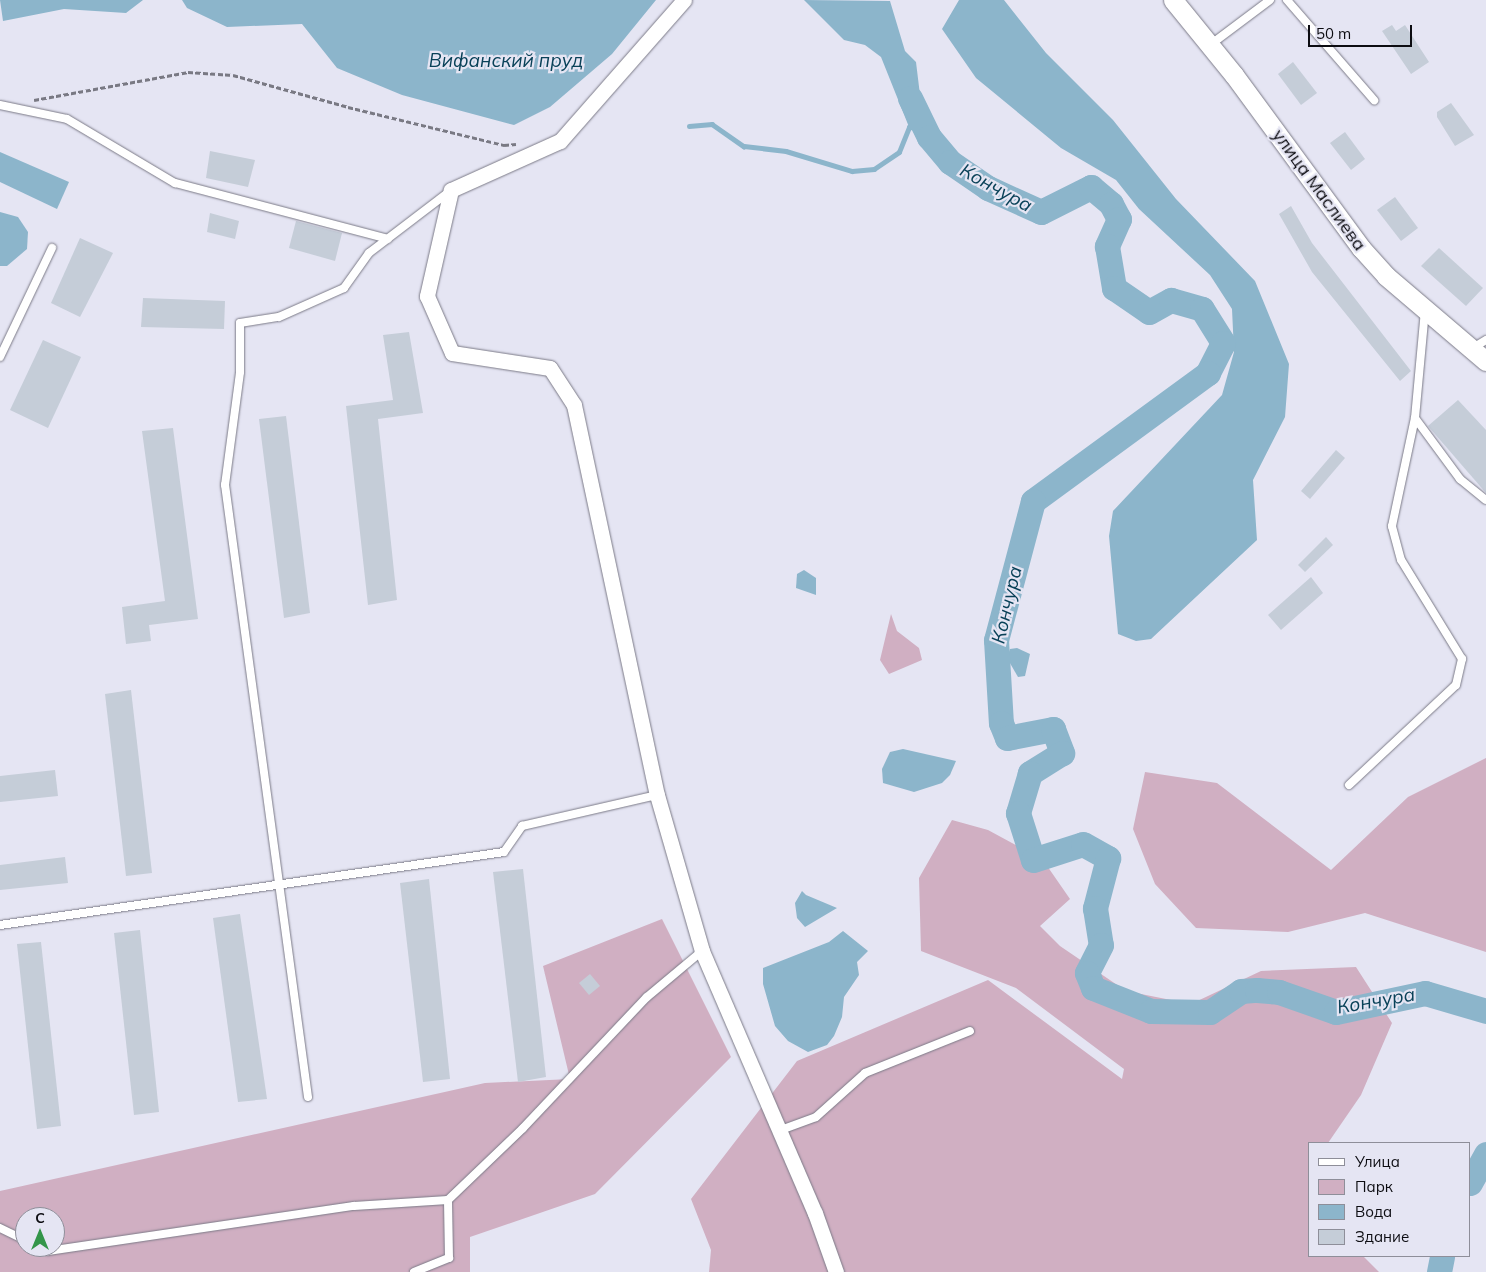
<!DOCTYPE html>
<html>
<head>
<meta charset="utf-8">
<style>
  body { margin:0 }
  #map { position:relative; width:1486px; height:1272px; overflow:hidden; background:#e5e5f3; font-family:Mulish,sans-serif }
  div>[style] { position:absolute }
  .green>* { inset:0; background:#d0afc2 }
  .water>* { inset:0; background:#8cb5cb }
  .stream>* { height:4.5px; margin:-2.25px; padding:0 2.25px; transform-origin:2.25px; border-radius:2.25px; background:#8cb5cb }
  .river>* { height:25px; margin:-12.5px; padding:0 12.5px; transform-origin:12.5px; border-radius:12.5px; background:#8cb5cb }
  .building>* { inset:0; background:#c5cdd8 }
  .path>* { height:2.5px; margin-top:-1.25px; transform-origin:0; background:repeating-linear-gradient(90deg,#797983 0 5px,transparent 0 7.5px) }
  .roads { filter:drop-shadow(0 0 1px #7b7a87) drop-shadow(0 0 1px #7b7a87) }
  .service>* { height:8px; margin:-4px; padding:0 4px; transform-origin:4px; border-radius:4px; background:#fff }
  .minor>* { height:15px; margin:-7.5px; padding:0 7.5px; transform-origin:7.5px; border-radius:7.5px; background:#fff }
  .tertiary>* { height:19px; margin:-9.5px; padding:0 9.5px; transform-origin:9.5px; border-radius:9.5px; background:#fff }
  span { translate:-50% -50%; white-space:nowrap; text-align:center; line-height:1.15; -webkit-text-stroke:4.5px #e5e5f3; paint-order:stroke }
  .street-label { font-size:18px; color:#0c0c11 }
  .water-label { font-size:19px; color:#094158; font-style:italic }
  .legend { position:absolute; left:1308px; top:1142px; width:162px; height:115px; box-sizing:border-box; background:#e5e5f3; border:1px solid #8e8e99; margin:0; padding:6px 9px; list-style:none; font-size:15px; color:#0c0c11 }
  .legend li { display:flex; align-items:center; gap:10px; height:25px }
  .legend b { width:25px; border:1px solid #8e8e99 }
  .north { position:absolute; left:15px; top:1207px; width:50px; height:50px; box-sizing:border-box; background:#e5e5f3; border:1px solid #8e8e99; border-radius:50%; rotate:0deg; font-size:14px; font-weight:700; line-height:20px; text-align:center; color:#0c0c11 }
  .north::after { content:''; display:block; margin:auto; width:18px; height:22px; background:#339549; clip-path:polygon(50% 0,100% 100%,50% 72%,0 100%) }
  .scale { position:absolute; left:1308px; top:25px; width:104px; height:22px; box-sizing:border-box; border:2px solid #0c0c11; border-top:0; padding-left:6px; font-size:15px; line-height:18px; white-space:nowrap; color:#0c0c11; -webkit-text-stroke:4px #e5e5f3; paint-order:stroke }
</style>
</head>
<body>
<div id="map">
  <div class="green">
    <div style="clip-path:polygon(891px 614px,897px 631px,919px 648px,922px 660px,889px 674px,880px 660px)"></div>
    <div style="clip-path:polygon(1486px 758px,1486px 952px,1365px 913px,1288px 932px,1196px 928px,1155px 884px,1133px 829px,1145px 772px,1217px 783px,1331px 870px,1408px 797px)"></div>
    <div style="clip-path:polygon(952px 820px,988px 830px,1043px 860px,1070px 899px,1040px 926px,1060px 946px,1126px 991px,1191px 1004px,1261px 971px,1356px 967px,1392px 1023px,1361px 1095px,1328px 1143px,1310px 1143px,1310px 1256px,1363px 1256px,1379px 1272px,709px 1272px,711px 1250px,691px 1199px,797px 1061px,988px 980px,1122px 1079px,1124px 1069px,1016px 988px,921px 951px,919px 878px)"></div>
    <div style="clip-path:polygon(evenodd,662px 919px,731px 1057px,595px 1194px,470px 1237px,470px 1272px,0 1272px,0 1191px,485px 1083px,570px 1079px,543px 966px,662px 919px,25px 1217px,55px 1217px,55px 1247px,25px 1247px,25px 1217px)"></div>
  </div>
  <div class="water">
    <div style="clip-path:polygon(0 0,143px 0,126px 13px,64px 9px,3px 21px)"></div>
    <div style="clip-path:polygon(182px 0,656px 0,612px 54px,550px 107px,514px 125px,402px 95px,337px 68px,302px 24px,227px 27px,187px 8px)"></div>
    <div style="clip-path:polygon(804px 0,890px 1px,905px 51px,916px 62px,924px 128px,909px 127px,881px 57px,865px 45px,844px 40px)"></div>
    <div style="clip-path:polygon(959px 0,1004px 0,1046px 53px,1113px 120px,1176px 199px,1255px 281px,1289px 364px,1285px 417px,1253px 480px,1257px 540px,1151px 639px,1136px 641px,1118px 634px,1109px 536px,1113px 511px,1222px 395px,1234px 352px,1232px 309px,1210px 275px,1139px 209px,1116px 180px,1061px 148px,976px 78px,942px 29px)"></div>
    <div style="clip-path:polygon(0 152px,69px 182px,57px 209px,0 182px)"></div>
    <div style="clip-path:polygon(0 212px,18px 217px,28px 232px,27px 249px,7px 266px,0 266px)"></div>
    <div style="clip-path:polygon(804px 570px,816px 578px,816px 595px,796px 588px,797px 574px)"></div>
    <div style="clip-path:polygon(1017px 648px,1030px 654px,1025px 676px,1018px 677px,1007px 658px,1010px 649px)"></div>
    <div style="clip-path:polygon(903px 749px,956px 761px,950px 775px,942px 783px,914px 792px,883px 783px,882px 769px,890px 752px)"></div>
    <div style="clip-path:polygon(802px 891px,806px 895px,837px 908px,805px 927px,797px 918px,795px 903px)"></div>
    <div style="clip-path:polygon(843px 931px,868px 951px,857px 962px,859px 975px,844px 997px,842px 1017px,834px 1036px,827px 1045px,808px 1052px,788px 1041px,775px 1026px,763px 984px,763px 968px,829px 942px)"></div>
  </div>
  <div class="stream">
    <div style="left:689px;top:126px;width:23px;rotate:-5deg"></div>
    <div style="left:712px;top:124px;width:39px;rotate:35deg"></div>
    <div style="left:744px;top:146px;width:42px;rotate:6.8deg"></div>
    <div style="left:786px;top:151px;width:69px;rotate:16.9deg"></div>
    <div style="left:852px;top:171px;width:22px;rotate:-5deg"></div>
    <div style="left:874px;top:169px;width:30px;rotate:-34deg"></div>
    <div style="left:899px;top:152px;width:27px;rotate:-68deg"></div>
    <div style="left:909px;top:127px;width:15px;rotate:4deg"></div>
  </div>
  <div class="river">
    <div style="left:910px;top:98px;width:43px;rotate:64deg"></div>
    <div style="left:929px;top:137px;width:33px;rotate:50deg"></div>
    <div style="left:950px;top:162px;width:46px;rotate:34.4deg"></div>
    <div style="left:988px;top:188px;width:58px;rotate:24.4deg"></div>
    <div style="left:1041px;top:212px;width:56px;rotate:-26.6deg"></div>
    <div style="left:1091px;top:187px;width:26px;rotate:40deg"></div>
    <div style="left:1111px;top:204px;width:17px;rotate:62deg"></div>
    <div style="left:1119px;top:219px;width:30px;rotate:114deg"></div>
    <div style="left:1107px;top:246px;width:43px;rotate:80.5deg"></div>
    <div style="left:1114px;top:288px;width:42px;rotate:34.4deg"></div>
    <div style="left:1149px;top:312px;width:25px;rotate:-29deg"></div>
    <div style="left:1171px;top:300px;width:32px;rotate:16deg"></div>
    <div style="left:1202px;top:309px;width:40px;rotate:58deg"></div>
    <div style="left:1223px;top:343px;width:34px;rotate:117deg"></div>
    <div style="left:1208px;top:373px;width:217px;rotate:143.8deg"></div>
    <div style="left:1033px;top:501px;width:144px;rotate:104.9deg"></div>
    <div style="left:996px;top:640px;width:83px;rotate:86.6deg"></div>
    <div style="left:1001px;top:723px;width:16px;rotate:68deg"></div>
    <div style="left:1007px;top:738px;width:47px;rotate:-11.1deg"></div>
    <div style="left:1053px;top:729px;width:26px;rotate:69deg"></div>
    <div style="left:1062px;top:753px;width:38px;rotate:148deg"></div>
    <div style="left:1030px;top:773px;width:42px;rotate:106.7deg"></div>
    <div style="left:1018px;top:813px;width:49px;rotate:72.3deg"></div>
    <div style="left:1033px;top:860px;width:52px;rotate:-17.7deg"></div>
    <div style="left:1083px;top:844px;width:29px;rotate:29deg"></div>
    <div style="left:1108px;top:858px;width:52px;rotate:104.6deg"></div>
    <div style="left:1095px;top:908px;width:37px;rotate:81deg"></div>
    <div style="left:1101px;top:945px;width:31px;rotate:117deg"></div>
    <div style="left:1087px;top:973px;width:16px;rotate:68deg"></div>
    <div style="left:1093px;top:988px;width:62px;rotate:21.6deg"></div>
    <div style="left:1151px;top:1011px;width:59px;rotate:1deg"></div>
    <div style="left:1210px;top:1012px;width:37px;rotate:-34deg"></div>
    <div style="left:1241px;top:991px;width:16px;rotate:-4deg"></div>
    <div style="left:1257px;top:990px;width:22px;rotate:5deg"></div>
    <div style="left:1279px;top:992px;width:60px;rotate:19.3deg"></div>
    <div style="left:1336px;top:1012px;width:91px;rotate:-12.1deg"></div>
    <div style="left:1425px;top:993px;width:64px;rotate:16.4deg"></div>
    <div style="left:1470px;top:1183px;width:33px;rotate:-61deg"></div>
    <div style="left:1439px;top:1272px;width:16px;rotate:-79deg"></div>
  </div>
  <div class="building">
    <div style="clip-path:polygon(1392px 25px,1396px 31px,1405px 25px,1429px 62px,1411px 74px,1382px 31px)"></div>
    <div style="clip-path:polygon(1293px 62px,1317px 93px,1301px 105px,1278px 74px)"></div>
    <div style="clip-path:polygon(1451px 103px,1474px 135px,1455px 146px,1437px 117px,1437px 112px)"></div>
    <div style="clip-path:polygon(1345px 132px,1365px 159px,1351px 170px,1330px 143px)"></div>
    <div style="clip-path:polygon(210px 151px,255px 160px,248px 187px,206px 178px)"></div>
    <div style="clip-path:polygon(1395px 197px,1418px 228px,1401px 241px,1377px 210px)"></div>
    <div style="clip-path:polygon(1291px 206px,1312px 243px,1411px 371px,1400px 381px,1312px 272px,1279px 214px)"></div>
    <div style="clip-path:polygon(210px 213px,239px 221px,235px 239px,207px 232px)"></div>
    <div style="clip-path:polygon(296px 221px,342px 233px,335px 261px,289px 248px)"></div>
    <div style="clip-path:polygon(80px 238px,113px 253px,80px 317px,51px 303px)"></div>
    <div style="clip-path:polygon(1439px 248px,1483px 288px,1466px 306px,1421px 266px)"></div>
    <div style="clip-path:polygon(143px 298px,225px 301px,224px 329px,141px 327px)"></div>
    <div style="clip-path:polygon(409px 332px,423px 413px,378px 419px,397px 600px,368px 605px,346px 406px,393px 400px,383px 335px)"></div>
    <div style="clip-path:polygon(43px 340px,81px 357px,48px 428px,10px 410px)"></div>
    <div style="clip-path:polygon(1458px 400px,1486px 430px,1486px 493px,1428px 426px)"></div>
    <div style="clip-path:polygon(286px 416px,310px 613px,284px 618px,259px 419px)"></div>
    <div style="clip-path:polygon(173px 428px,198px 619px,149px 625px,151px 641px,126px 644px,122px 607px,165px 601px,142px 431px)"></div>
    <div style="clip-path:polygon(1336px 450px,1345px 458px,1310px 499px,1301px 491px)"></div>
    <div style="clip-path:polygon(1326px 537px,1333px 545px,1305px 572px,1298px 565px)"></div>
    <div style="clip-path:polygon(1311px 577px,1323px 593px,1281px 630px,1268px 615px)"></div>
    <div style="clip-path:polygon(131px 690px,152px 873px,126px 876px,105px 694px)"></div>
    <div style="clip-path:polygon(55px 770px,58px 796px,0 802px,0 776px)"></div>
    <div style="clip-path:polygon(65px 857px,68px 883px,0 890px,0 865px)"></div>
    <div style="clip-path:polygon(523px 869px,546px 1077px,518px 1082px,493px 872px)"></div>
    <div style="clip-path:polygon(429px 879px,450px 1079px,423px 1082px,400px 883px)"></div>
    <div style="clip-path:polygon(240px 914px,267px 1099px,238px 1102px,213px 918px)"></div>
    <div style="clip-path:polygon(140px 930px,159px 1112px,134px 1115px,114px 933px)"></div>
    <div style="clip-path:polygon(41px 942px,61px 1126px,37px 1129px,17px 944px)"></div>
    <div style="clip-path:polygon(590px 974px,600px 986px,589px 995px,579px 983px)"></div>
  </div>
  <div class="path">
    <div style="left:34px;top:100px;width:157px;rotate:-10.3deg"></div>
    <div style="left:188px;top:72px;width:45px;rotate:3.8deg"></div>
    <div style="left:233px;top:75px;width:119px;rotate:15.5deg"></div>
    <div style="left:348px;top:107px;width:161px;rotate:13.7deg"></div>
    <div style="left:504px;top:145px;width:12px;rotate:-5deg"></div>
  </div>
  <div class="roads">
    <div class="service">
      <div style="left:1287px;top:0;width:133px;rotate:49deg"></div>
      <div style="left:1210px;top:45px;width:75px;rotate:-36.9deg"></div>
      <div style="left:0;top:105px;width:68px;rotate:11.8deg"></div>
      <div style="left:67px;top:119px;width:126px;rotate:30.7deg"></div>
      <div style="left:175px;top:183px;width:220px;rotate:14.7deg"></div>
      <div style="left:1473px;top:348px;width:15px;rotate:-32deg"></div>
      <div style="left:0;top:357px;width:121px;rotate:-64.5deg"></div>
      <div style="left:1415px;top:418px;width:107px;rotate:-84.7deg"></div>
      <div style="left:1349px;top:785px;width:146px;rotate:-43.1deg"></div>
      <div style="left:1456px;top:685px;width:27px;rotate:-77deg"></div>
      <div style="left:1462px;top:659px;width:116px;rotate:-121.6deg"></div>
      <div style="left:1401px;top:560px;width:35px;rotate:-105deg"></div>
      <div style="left:1392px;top:526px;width:110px;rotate:-78deg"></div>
      <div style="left:1415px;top:418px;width:76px;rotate:53.6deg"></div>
      <div style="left:1460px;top:479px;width:33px;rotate:39deg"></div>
      <div style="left:0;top:925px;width:509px;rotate:-8.24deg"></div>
      <div style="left:504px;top:852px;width:32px;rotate:-55deg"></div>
      <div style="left:522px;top:826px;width:139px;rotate:-12.9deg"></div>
      <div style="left:308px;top:1097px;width:618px;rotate:-97.72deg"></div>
      <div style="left:225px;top:485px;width:114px;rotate:-82.4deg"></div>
      <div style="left:240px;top:372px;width:49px;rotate:-90deg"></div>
      <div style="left:240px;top:323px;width:39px;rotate:-9deg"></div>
      <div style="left:279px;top:317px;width:71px;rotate:-24deg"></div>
      <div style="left:344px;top:288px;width:43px;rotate:-54.5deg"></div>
      <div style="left:369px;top:253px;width:102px;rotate:-37.4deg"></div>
      <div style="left:778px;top:1131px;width:40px;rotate:-20.2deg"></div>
      <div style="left:816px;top:1117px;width:66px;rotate:-41.9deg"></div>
      <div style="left:865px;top:1073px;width:113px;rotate:-21.8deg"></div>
      <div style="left:0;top:1228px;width:28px;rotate:26deg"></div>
      <div style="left:40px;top:1247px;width:9px;rotate:27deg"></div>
      <div style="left:48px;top:1251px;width:309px;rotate:-8.4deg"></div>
      <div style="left:354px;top:1206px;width:94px;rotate:-3.7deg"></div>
      <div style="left:448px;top:1200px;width:104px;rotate:-43.8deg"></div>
      <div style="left:523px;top:1128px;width:180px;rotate:-46.6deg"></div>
      <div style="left:647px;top:997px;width:72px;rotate:-39.9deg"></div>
      <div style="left:414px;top:1272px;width:38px;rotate:-22deg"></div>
      <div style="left:449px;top:1258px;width:58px;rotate:-91deg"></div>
    </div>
    <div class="minor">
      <div style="left:684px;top:0;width:188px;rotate:131.3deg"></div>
      <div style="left:560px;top:141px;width:120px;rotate:155.8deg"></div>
      <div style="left:451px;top:190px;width:109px;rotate:102.8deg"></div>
      <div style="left:427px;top:296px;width:62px;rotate:66.3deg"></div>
      <div style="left:452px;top:353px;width:99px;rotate:8.7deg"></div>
      <div style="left:550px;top:368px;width:44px;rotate:57deg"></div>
      <div style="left:574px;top:405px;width:399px;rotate:78deg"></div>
      <div style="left:657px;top:795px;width:162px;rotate:73.9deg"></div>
      <div style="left:702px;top:951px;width:285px;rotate:66.7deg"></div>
      <div style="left:815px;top:1213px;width:63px;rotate:70.4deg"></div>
    </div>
    <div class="tertiary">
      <div style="left:1173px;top:0;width:97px;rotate:50.9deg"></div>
      <div style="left:1234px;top:75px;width:215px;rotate:53.7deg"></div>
      <div style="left:1361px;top:248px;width:38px;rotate:48deg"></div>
      <div style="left:1386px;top:276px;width:131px;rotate:40.4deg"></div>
    </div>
  </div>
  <div class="street-label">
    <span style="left:1319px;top:190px;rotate:54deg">улица Маслиева</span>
  </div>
  <div class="water-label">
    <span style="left:506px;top:61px">Вифанский пруд</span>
    <span style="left:996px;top:188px;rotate:29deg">Кончура</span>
    <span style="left:1007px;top:605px;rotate:-77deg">Кончура</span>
    <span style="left:1376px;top:1001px;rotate:-10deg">Кончура</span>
  </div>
  <ul class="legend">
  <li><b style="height:6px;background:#fff"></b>Улица</li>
  <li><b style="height:14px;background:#d0afc2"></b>Парк</li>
  <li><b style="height:14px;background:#8cb5cb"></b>Вода</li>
  <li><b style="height:14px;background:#c5cdd8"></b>Здание</li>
  </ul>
  <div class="north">С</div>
  <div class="scale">50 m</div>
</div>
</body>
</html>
